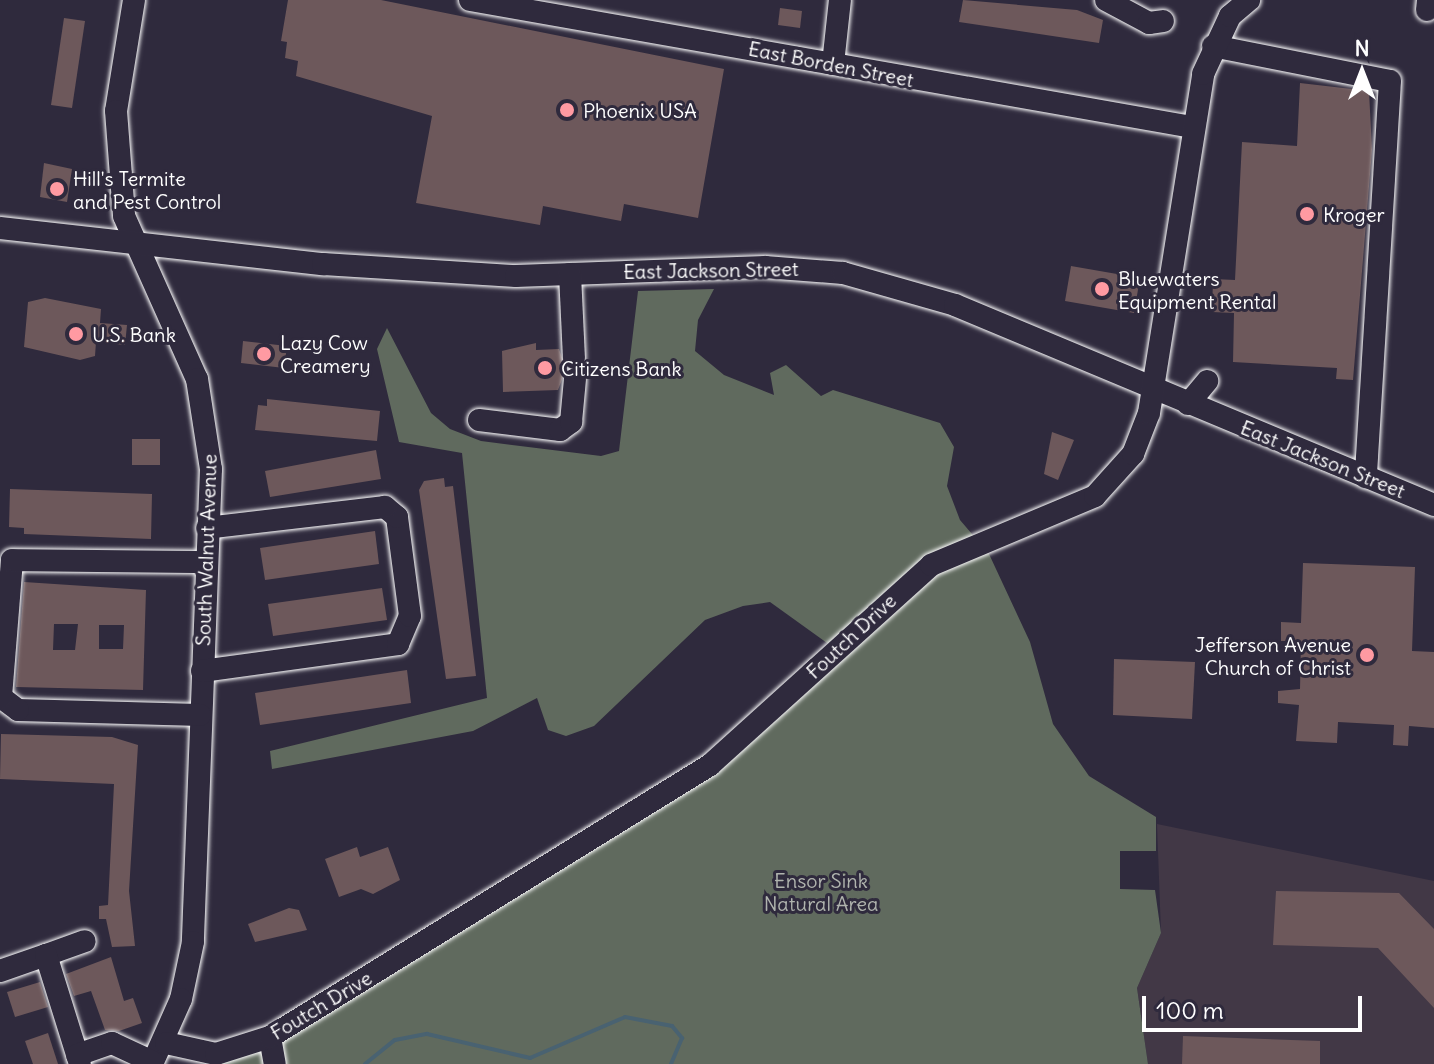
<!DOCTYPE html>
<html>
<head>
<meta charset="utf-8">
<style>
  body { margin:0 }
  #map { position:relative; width:1434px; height:1064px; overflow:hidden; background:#2f2a3d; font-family:Delius,sans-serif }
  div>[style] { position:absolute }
  .built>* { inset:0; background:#423846 }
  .green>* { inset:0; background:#606a5e }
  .stream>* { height:4px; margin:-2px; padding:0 2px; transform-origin:2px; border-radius:2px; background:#496271 }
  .building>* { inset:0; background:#6d585b }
  .roads { filter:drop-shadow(0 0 2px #fff) drop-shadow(0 0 2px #fff) }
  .minor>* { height:22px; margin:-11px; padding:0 11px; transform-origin:11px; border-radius:11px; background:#2f2a3d }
  .dots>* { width:22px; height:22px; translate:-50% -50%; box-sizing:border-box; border:4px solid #2f2a3d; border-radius:50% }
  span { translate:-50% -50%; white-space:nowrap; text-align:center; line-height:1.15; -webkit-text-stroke:6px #2f2a3d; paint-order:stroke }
  .street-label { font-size:20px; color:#fff }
  .poi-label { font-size:20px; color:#fff }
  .left { translate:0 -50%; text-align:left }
  .right { translate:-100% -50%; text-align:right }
  .park-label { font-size:20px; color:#b0b4ae }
  .north { position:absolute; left:1322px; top:32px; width:80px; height:80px; -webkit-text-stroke:6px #2f2a3d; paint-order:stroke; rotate:0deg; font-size:22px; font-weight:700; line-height:32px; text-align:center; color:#fff }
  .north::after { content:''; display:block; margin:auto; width:28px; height:36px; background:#fff; clip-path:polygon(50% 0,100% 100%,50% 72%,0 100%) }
  .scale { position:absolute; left:1142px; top:996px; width:220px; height:36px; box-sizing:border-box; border:4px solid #fff; border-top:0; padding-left:10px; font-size:24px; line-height:28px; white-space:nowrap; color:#fff; -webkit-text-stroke:6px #2f2a3d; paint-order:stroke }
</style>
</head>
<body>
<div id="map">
  <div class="built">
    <div style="clip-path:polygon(1157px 824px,1434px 881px,1434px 1064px,1148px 1064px,1137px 988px,1161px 933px)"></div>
  </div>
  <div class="green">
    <div style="clip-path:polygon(714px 289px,698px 320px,695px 351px,724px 375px,774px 395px,770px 373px,786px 365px,821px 396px,833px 390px,940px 423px,954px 447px,947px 486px,960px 520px,989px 554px,1030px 642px,1053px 724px,1089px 776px,1156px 817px,1156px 851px,1120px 851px,1120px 889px,1155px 890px,1161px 933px,1137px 988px,1148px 1064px,221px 1064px,754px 732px,834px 648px,770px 602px,743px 606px,705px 620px,594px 726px,566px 736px,548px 730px,537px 698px,473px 731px,272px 769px,270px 751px,487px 698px,462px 453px,399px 442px,377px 349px,387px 328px,431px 413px,450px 429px,481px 441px,601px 456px,619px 451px,638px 291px)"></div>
  </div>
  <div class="stream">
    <div style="left:365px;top:1064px;width:38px;rotate:-39deg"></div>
    <div style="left:395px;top:1040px;width:33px;rotate:-11deg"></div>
    <div style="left:427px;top:1034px;width:106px;rotate:13.1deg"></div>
    <div style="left:530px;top:1058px;width:103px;rotate:-23.3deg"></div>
    <div style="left:625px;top:1017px;width:48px;rotate:10.8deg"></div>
    <div style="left:672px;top:1026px;width:16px;rotate:50deg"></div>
    <div style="left:682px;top:1038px;width:28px;rotate:113deg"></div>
  </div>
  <div class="building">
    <div style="clip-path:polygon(288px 0,381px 0,724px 69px,698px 218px,624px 204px,621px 221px,543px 206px,540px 225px,416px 203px,432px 116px,296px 76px,298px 61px,285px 58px,287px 42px,281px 41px)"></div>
    <div style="clip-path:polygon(963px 0,1077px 10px,1103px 20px,1099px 43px,959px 22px)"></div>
    <div style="clip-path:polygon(780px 8px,802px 11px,800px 28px,778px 25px)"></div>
    <div style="clip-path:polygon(64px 18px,85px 21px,72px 108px,51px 105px)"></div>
    <div style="clip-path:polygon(1300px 83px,1369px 91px,1372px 150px,1353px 380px,1336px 379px,1337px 368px,1233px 362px,1234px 313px,1212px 312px,1213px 279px,1235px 280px,1242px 142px,1297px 146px)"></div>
    <div style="clip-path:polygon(44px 163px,72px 169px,67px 202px,40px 197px)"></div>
    <div style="clip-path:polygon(1071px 266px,1140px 278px,1134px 313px,1065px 301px)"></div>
    <div style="clip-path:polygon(45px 298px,101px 309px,100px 323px,127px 325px,125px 345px,96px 342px,95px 356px,80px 360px,24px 347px,28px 302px)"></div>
    <div style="clip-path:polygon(243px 341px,287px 346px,284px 368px,241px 363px)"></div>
    <div style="clip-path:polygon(536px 343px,536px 350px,559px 349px,566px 369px,558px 390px,503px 392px,502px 351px)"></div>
    <div style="clip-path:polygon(267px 399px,380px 411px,377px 441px,255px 430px,258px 405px,267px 406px)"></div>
    <div style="clip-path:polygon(1052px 432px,1074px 440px,1058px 480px,1044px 474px)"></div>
    <div style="clip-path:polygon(132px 439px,160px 439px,160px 465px,132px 465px)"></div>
    <div style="clip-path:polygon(376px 450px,381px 479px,270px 497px,265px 471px)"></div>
    <div style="clip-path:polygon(444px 478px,445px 487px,453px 486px,476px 676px,446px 679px,419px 490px,424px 481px)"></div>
    <div style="clip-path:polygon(10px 489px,152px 494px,151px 539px,24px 534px,24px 528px,9px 527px)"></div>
    <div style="clip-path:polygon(375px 531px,379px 564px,265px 580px,260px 548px)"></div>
    <div style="clip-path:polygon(1303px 563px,1415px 567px,1412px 651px,1434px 652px,1434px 728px,1409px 726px,1408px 746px,1393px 745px,1394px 725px,1338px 722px,1337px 743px,1296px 741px,1299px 705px,1278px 703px,1278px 691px,1300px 689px,1301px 641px,1281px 641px,1281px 622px,1301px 623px)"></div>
    <div style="clip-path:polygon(evenodd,24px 582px,146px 590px,143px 690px,16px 687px,24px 582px,54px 624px,78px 624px,75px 650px,53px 650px,54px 624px,24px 582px,99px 625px,124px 625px,123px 649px,99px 649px,99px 625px)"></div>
    <div style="clip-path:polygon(382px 588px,387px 620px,273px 636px,268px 604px)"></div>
    <div style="clip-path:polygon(1114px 659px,1195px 662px,1192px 719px,1113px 715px)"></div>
    <div style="clip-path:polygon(407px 670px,411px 703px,260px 725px,255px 693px)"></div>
    <div style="clip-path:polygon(1px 734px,112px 737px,138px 745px,129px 891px,135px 946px,112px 947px,106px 919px,99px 919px,99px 906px,108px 905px,114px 784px,0 779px)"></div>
    <div style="clip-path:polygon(357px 847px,360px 857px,388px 847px,400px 880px,373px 894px,361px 889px,339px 897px,325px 859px)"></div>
    <div style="clip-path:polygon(1276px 891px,1399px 893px,1434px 929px,1434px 1008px,1378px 948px,1273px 945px)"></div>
    <div style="clip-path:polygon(289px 908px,299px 910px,307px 930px,255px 942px,248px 924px)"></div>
    <div style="clip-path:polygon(111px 957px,124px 1001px,133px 998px,142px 1023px,119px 1031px,105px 1030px,91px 991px,74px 996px,66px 974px)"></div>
    <div style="clip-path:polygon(40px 982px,48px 1007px,15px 1017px,7px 992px)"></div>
    <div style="clip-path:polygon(48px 1033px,58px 1064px,33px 1064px,25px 1041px)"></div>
    <div style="clip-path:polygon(1183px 1036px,1320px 1041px,1320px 1064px,1182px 1064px)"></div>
  </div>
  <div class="roads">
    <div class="minor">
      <div style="left:134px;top:0;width:112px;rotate:99.2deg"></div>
      <div style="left:116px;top:111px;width:105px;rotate:85.6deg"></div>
      <div style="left:124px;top:216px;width:179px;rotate:65.9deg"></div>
      <div style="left:197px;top:379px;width:91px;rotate:81.2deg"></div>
      <div style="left:211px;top:469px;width:473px;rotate:92.2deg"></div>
      <div style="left:193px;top:942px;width:58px;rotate:101.9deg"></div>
      <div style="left:181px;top:999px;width:71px;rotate:114deg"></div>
      <div style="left:470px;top:0;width:733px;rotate:9.98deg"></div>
      <div style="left:1106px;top:0;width:49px;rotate:28.1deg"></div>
      <div style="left:1149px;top:23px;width:14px;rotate:-8deg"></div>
      <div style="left:1427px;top:10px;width:10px;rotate:-84deg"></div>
      <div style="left:1213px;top:46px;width:180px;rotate:11.2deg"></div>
      <div style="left:1390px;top:81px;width:397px;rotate:93.5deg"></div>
      <div style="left:833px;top:64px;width:64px;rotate:-83.8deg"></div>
      <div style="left:0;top:228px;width:325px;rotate:6.4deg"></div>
      <div style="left:323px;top:264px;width:193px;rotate:3.6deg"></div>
      <div style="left:516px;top:276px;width:249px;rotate:-2.1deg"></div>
      <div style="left:765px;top:267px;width:78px;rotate:4.4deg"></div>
      <div style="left:843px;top:273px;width:116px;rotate:15.9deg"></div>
      <div style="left:955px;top:305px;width:519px;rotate:22.66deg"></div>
      <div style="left:570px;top:274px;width:84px;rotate:87.3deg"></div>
      <div style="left:1188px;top:404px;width:30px;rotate:-50deg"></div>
      <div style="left:479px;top:420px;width:82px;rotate:7deg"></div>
      <div style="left:560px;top:430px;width:14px;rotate:-36deg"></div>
      <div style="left:571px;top:422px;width:43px;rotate:-84.7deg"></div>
      <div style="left:202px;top:671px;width:198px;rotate:-7.8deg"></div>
      <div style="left:398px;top:644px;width:30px;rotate:-67deg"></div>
      <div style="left:410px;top:616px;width:100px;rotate:-97.5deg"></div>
      <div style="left:397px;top:517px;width:16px;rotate:-140deg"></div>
      <div style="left:385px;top:507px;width:179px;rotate:173.3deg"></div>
      <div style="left:200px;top:715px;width:182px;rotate:-178.4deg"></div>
      <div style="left:18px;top:710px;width:21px;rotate:-143deg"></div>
      <div style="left:1px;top:697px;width:137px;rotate:-85.4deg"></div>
      <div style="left:12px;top:560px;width:194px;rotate:0.6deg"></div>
      <div style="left:46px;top:955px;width:41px;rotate:-19.7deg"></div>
      <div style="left:0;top:971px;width:49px;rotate:-19.2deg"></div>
      <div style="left:46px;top:955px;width:114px;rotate:72.7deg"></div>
      <div style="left:270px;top:1037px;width:27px;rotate:80deg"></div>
      <div style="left:166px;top:1043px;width:51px;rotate:12.4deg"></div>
      <div style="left:216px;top:1054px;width:57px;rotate:-17.5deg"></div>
      <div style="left:270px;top:1037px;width:517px;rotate:-31.72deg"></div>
      <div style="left:710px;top:765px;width:298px;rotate:-42.1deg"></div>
      <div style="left:931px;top:565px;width:178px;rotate:-22.8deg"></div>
      <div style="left:1095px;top:496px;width:57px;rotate:-47.9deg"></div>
      <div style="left:1133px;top:454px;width:44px;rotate:-68.7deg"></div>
      <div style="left:1149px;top:413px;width:343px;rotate:-80.9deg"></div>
      <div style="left:1203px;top:74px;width:64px;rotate:-65deg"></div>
      <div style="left:1230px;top:16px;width:25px;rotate:-40deg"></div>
      <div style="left:77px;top:1055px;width:37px;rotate:-19deg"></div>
      <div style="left:112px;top:1043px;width:45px;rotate:24.9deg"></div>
    </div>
  </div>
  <div class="dots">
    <div style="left:567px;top:110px;background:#ff9aa2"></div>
    <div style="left:57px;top:189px;background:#ff9aa2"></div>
    <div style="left:1307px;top:214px;background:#ff9aa2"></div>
    <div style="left:1102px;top:289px;background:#ff9aa2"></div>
    <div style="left:76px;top:334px;background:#ff9aa2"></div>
    <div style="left:264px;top:354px;background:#ff9aa2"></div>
    <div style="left:545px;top:368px;background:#ff9aa2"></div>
    <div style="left:1367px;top:655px;background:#ff9aa2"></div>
  </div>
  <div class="street-label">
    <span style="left:831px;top:64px;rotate:11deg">East Borden Street</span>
    <span style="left:711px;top:270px;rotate:-1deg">East Jackson Street</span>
    <span style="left:1323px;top:459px;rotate:22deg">East Jackson Street</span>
    <span style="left:206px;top:550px;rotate:-88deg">South Walnut Avenue</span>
    <span style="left:851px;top:636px;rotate:-43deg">Foutch Drive</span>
    <span style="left:321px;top:1005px;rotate:-31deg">Foutch Drive</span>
  </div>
  <div class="poi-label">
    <span class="left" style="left:583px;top:110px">Phoenix USA</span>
    <span class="left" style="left:73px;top:190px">Hill's Termite<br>and Pest Control</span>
    <span class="left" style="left:1323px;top:214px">Kroger</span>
    <span class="left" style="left:1118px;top:290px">Bluewaters<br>Equipment Rental</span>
    <span class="left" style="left:92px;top:334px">U.S. Bank</span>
    <span class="left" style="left:280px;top:354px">Lazy Cow<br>Creamery</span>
    <span class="left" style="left:561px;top:368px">Citizens Bank</span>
    <span class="right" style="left:1351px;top:656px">Jefferson Avenue<br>Church of Christ</span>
  </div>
  <div class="park-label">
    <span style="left:821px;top:892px">Ensor Sink<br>Natural Area</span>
  </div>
  <div class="north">N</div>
  <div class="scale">100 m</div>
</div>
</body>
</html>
